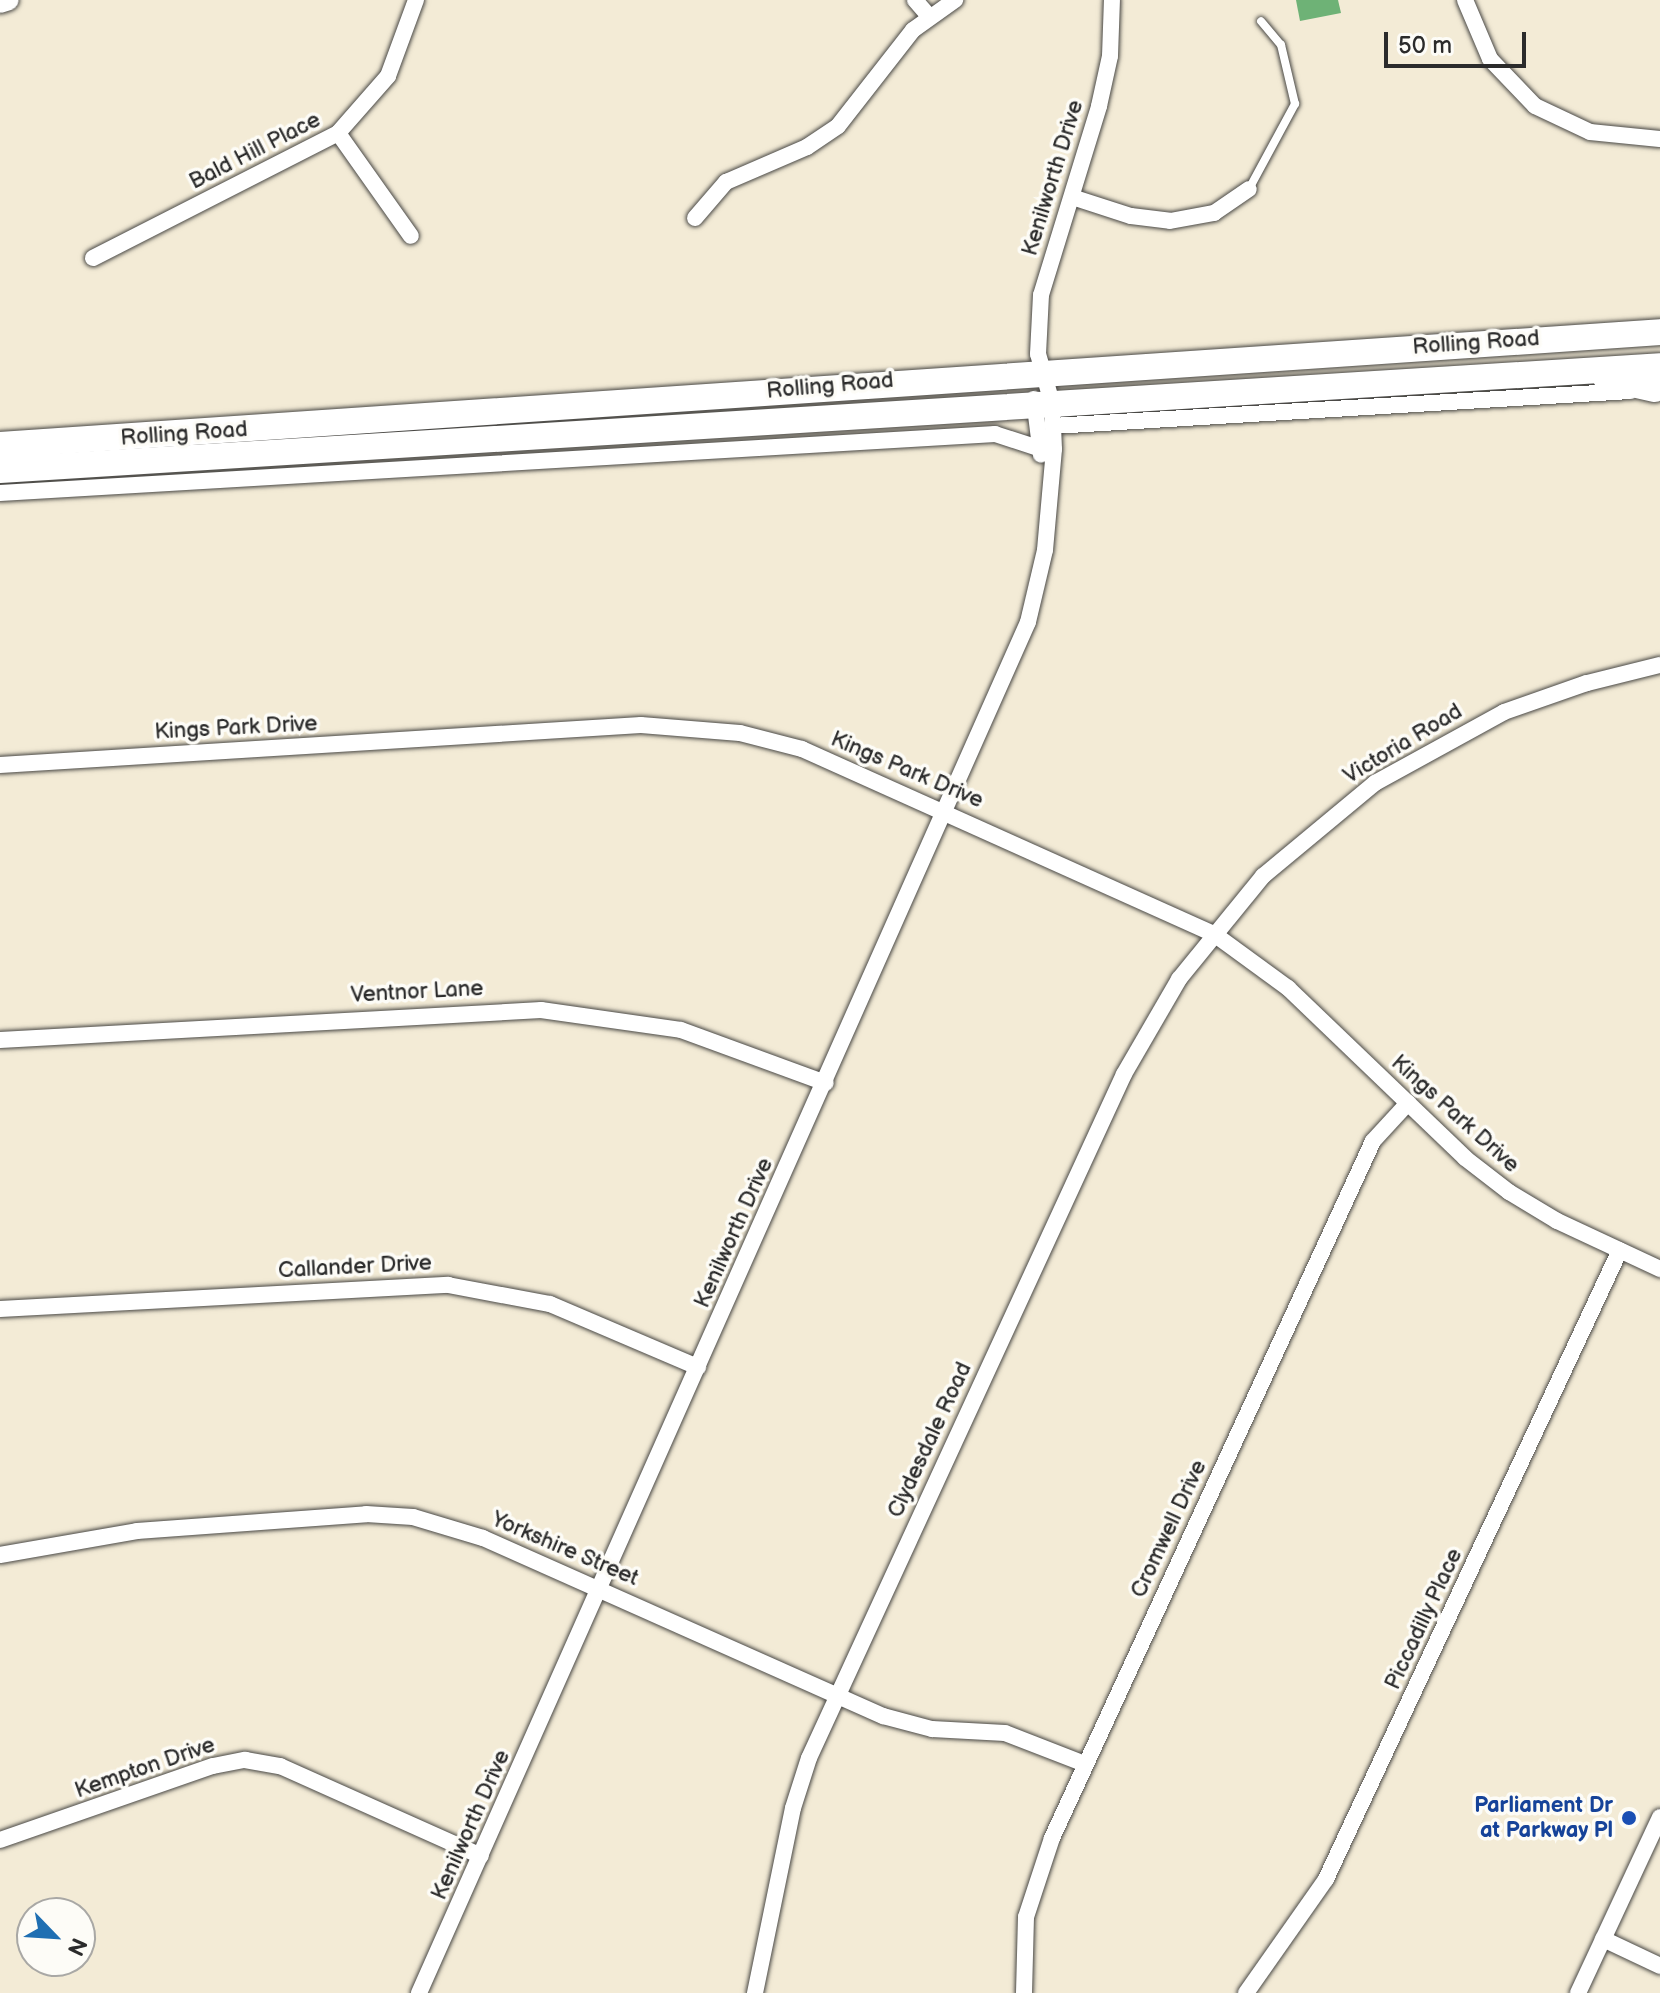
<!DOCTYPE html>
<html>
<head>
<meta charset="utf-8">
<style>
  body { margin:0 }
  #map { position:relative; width:1660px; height:1993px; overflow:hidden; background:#f3ebd6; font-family:"Balsamiq Sans",sans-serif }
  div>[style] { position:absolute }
  .forest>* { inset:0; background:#6eb276 }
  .roads { filter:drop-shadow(0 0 2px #494845) drop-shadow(0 0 2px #494845) }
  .service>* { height:8px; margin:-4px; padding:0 4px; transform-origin:4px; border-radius:4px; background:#fff }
  .minor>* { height:16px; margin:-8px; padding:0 8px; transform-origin:8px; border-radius:8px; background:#fff }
  .tertiary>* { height:20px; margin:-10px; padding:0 10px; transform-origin:10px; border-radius:10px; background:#fff }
  .primary>* { height:26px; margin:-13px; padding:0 13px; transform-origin:13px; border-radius:13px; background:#fff }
  .dots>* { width:22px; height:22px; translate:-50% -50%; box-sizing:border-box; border:4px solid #fdfcf7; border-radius:50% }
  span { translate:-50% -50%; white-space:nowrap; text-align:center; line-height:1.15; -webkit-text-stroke:7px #fdfcf7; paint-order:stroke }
  .street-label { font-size:22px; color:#2b2b2b }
  .transit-label { font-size:22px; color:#164399; font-weight:700 }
  .right { translate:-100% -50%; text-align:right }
  .north { position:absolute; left:16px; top:1897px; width:80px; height:80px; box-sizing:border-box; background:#fdfcf7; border:2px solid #a9a8a5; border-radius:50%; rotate:115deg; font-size:22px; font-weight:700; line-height:32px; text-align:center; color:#2b2b2b }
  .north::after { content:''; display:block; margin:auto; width:28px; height:36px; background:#1f6fb2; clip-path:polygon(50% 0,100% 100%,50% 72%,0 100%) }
  .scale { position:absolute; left:1384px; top:32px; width:142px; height:36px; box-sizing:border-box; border:4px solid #2b2b2b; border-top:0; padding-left:10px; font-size:24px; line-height:28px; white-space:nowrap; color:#2b2b2b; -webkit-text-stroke:6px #fdfcf7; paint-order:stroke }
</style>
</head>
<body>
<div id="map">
  <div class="forest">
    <div style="clip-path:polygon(1296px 0,1338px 0,1341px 13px,1300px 21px)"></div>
  </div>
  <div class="roads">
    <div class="service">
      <div style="left:1249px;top:189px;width:97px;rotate:-61.6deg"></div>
      <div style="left:1295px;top:104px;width:61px;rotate:-103.3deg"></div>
      <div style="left:1281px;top:45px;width:31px;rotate:-130deg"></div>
    </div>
    <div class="minor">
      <div style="left:915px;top:0;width:20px;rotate:49deg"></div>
      <div style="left:1465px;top:0;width:64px;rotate:67deg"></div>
      <div style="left:1490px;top:59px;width:65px;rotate:46.2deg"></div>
      <div style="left:1535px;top:106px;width:61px;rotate:25.3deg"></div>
      <div style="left:1590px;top:132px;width:70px;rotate:5.7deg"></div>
      <div style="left:338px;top:133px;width:126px;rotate:54.7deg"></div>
      <div style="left:1072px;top:197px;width:62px;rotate:17.9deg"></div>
      <div style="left:1131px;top:216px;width:39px;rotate:7deg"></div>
      <div style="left:1170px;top:221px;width:45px;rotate:-10.3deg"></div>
      <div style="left:1214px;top:213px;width:42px;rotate:-34.4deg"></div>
      <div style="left:695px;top:218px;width:48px;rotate:-49.3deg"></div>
      <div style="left:726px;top:182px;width:88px;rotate:-23.4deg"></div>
      <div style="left:807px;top:147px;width:37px;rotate:-34deg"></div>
      <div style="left:838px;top:126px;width:122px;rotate:-52deg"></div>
      <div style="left:913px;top:30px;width:52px;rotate:-35.5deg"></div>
      <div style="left:93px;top:258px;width:275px;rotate:-27deg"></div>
      <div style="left:338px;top:133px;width:76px;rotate:-48.7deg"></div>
      <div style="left:388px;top:76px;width:81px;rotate:-69.8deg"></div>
      <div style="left:1034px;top:399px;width:56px;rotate:82.9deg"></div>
      <div style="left:1053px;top:426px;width:578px;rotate:-3.47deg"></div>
      <div style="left:0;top:493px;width:997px;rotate:-3.39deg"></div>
      <div style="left:995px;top:434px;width:45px;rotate:18deg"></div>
      <div style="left:0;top:765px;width:642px;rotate:-3.57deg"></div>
      <div style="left:641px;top:725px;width:99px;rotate:4.6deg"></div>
      <div style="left:740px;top:733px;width:64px;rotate:14.5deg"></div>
      <div style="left:802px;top:749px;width:452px;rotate:24.2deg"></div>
      <div style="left:1214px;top:934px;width:92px;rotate:36.1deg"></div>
      <div style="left:1288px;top:988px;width:245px;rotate:43.8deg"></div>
      <div style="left:1465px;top:1158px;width:56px;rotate:37.7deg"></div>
      <div style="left:1509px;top:1192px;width:56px;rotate:31.1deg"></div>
      <div style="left:1557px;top:1221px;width:114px;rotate:25deg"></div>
      <div style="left:0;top:1040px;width:542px;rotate:-3.17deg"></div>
      <div style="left:541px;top:1010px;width:141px;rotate:8.1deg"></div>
      <div style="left:681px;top:1030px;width:154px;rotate:20.1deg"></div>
      <div style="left:0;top:1309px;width:449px;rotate:-3.1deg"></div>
      <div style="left:448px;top:1285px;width:104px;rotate:10.6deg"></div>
      <div style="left:550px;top:1304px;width:161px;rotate:23.1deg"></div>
      <div style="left:0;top:1555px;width:139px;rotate:-9.9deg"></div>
      <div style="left:137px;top:1531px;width:230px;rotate:-4.2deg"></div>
      <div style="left:366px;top:1514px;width:47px;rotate:3.7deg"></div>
      <div style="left:413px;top:1517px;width:73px;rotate:16.7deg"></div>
      <div style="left:483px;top:1538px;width:438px;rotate:24deg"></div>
      <div style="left:883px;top:1716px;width:51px;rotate:14.9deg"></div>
      <div style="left:932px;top:1729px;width:73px;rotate:3.1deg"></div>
      <div style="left:1005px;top:1733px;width:86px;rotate:21.2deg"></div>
      <div style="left:0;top:1840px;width:225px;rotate:-19.2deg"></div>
      <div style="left:213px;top:1766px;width:33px;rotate:-11deg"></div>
      <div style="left:245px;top:1760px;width:36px;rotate:10deg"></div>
      <div style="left:280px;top:1766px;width:220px;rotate:24.1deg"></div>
      <div style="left:1603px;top:1939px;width:63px;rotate:25.3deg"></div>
      <div style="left:419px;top:1993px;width:1500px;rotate:-66.05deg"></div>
      <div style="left:1028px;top:622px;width:74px;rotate:-76.7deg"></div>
      <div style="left:1045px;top:550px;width:101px;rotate:-84.9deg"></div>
      <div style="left:1054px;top:449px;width:46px;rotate:-92.5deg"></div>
      <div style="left:1052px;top:403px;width:51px;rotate:-105.9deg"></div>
      <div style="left:1038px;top:354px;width:59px;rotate:-87.1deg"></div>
      <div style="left:1041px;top:295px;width:198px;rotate:-72.9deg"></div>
      <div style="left:1099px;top:106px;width:51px;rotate:-77.6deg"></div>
      <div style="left:1110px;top:56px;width:56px;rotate:-88deg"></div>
      <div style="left:755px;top:1993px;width:189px;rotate:-78.4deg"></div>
      <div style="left:793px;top:1808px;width:52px;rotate:-72.3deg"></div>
      <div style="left:809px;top:1758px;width:753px;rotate:-65.27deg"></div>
      <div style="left:1124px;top:1074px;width:110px;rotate:-59.9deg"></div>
      <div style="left:1179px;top:979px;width:133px;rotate:-50.8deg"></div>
      <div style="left:1263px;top:876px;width:146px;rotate:-39.7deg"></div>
      <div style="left:1375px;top:783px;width:147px;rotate:-28.8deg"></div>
      <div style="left:1504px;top:712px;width:88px;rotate:-19.3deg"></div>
      <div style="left:1587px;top:683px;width:75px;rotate:-13.9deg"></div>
      <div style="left:1024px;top:1993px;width:76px;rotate:-88.5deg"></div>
      <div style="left:1026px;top:1917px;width:83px;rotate:-71.8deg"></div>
      <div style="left:1052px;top:1838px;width:767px;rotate:-65.27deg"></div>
      <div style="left:1373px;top:1141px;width:52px;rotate:-47.4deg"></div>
      <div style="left:1246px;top:1993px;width:139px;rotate:-54.9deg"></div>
      <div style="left:1326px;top:1879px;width:694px;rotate:-64.95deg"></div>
      <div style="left:1578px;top:1993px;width:194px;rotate:-65deg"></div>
    </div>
    <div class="tertiary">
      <div style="left:0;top:3px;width:9px;rotate:-18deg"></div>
    </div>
    <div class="primary">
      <div style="left:1606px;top:378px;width:50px;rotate:12.7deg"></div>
      <div style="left:0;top:445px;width:1664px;rotate:-3.89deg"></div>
      <div style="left:0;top:470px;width:1663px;rotate:-3.58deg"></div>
    </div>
  </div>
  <div class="dots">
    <div style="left:1629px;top:1818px;background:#1a4fb4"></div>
  </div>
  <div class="street-label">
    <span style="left:255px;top:151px;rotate:-27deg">Bald Hill Place</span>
    <span style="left:1053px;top:178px;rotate:-73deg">Kenilworth Drive</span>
    <span style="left:1476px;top:343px;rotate:-4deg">Rolling Road</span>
    <span style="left:830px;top:386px;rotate:-5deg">Rolling Road</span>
    <span style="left:184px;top:434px;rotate:-4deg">Rolling Road</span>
    <span style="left:236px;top:728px;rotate:-3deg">Kings Park Drive</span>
    <span style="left:1403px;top:744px;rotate:-31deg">Victoria Road</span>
    <span style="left:907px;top:770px;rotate:23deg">Kings Park Drive</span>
    <span style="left:417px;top:992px;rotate:-3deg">Ventnor Lane</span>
    <span style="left:1455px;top:1114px;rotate:42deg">Kings Park Drive</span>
    <span style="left:734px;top:1233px;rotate:-66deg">Kenilworth Drive</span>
    <span style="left:355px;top:1267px;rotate:-3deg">Callander Drive</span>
    <span style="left:930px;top:1440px;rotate:-65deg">Clydesdale Road</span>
    <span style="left:1169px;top:1529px;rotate:-65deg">Cromwell Drive</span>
    <span style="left:565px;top:1549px;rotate:23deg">Yorkshire Street</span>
    <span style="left:1424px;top:1619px;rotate:-65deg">Piccadilly Place</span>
    <span style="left:145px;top:1768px;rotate:-19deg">Kempton Drive</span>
    <span style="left:471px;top:1825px;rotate:-66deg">Kenilworth Drive</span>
  </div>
  <div class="transit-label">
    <span class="right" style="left:1613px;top:1818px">Parliament Dr<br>at Parkway Pl</span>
  </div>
  <div class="north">N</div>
  <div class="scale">50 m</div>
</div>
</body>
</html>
